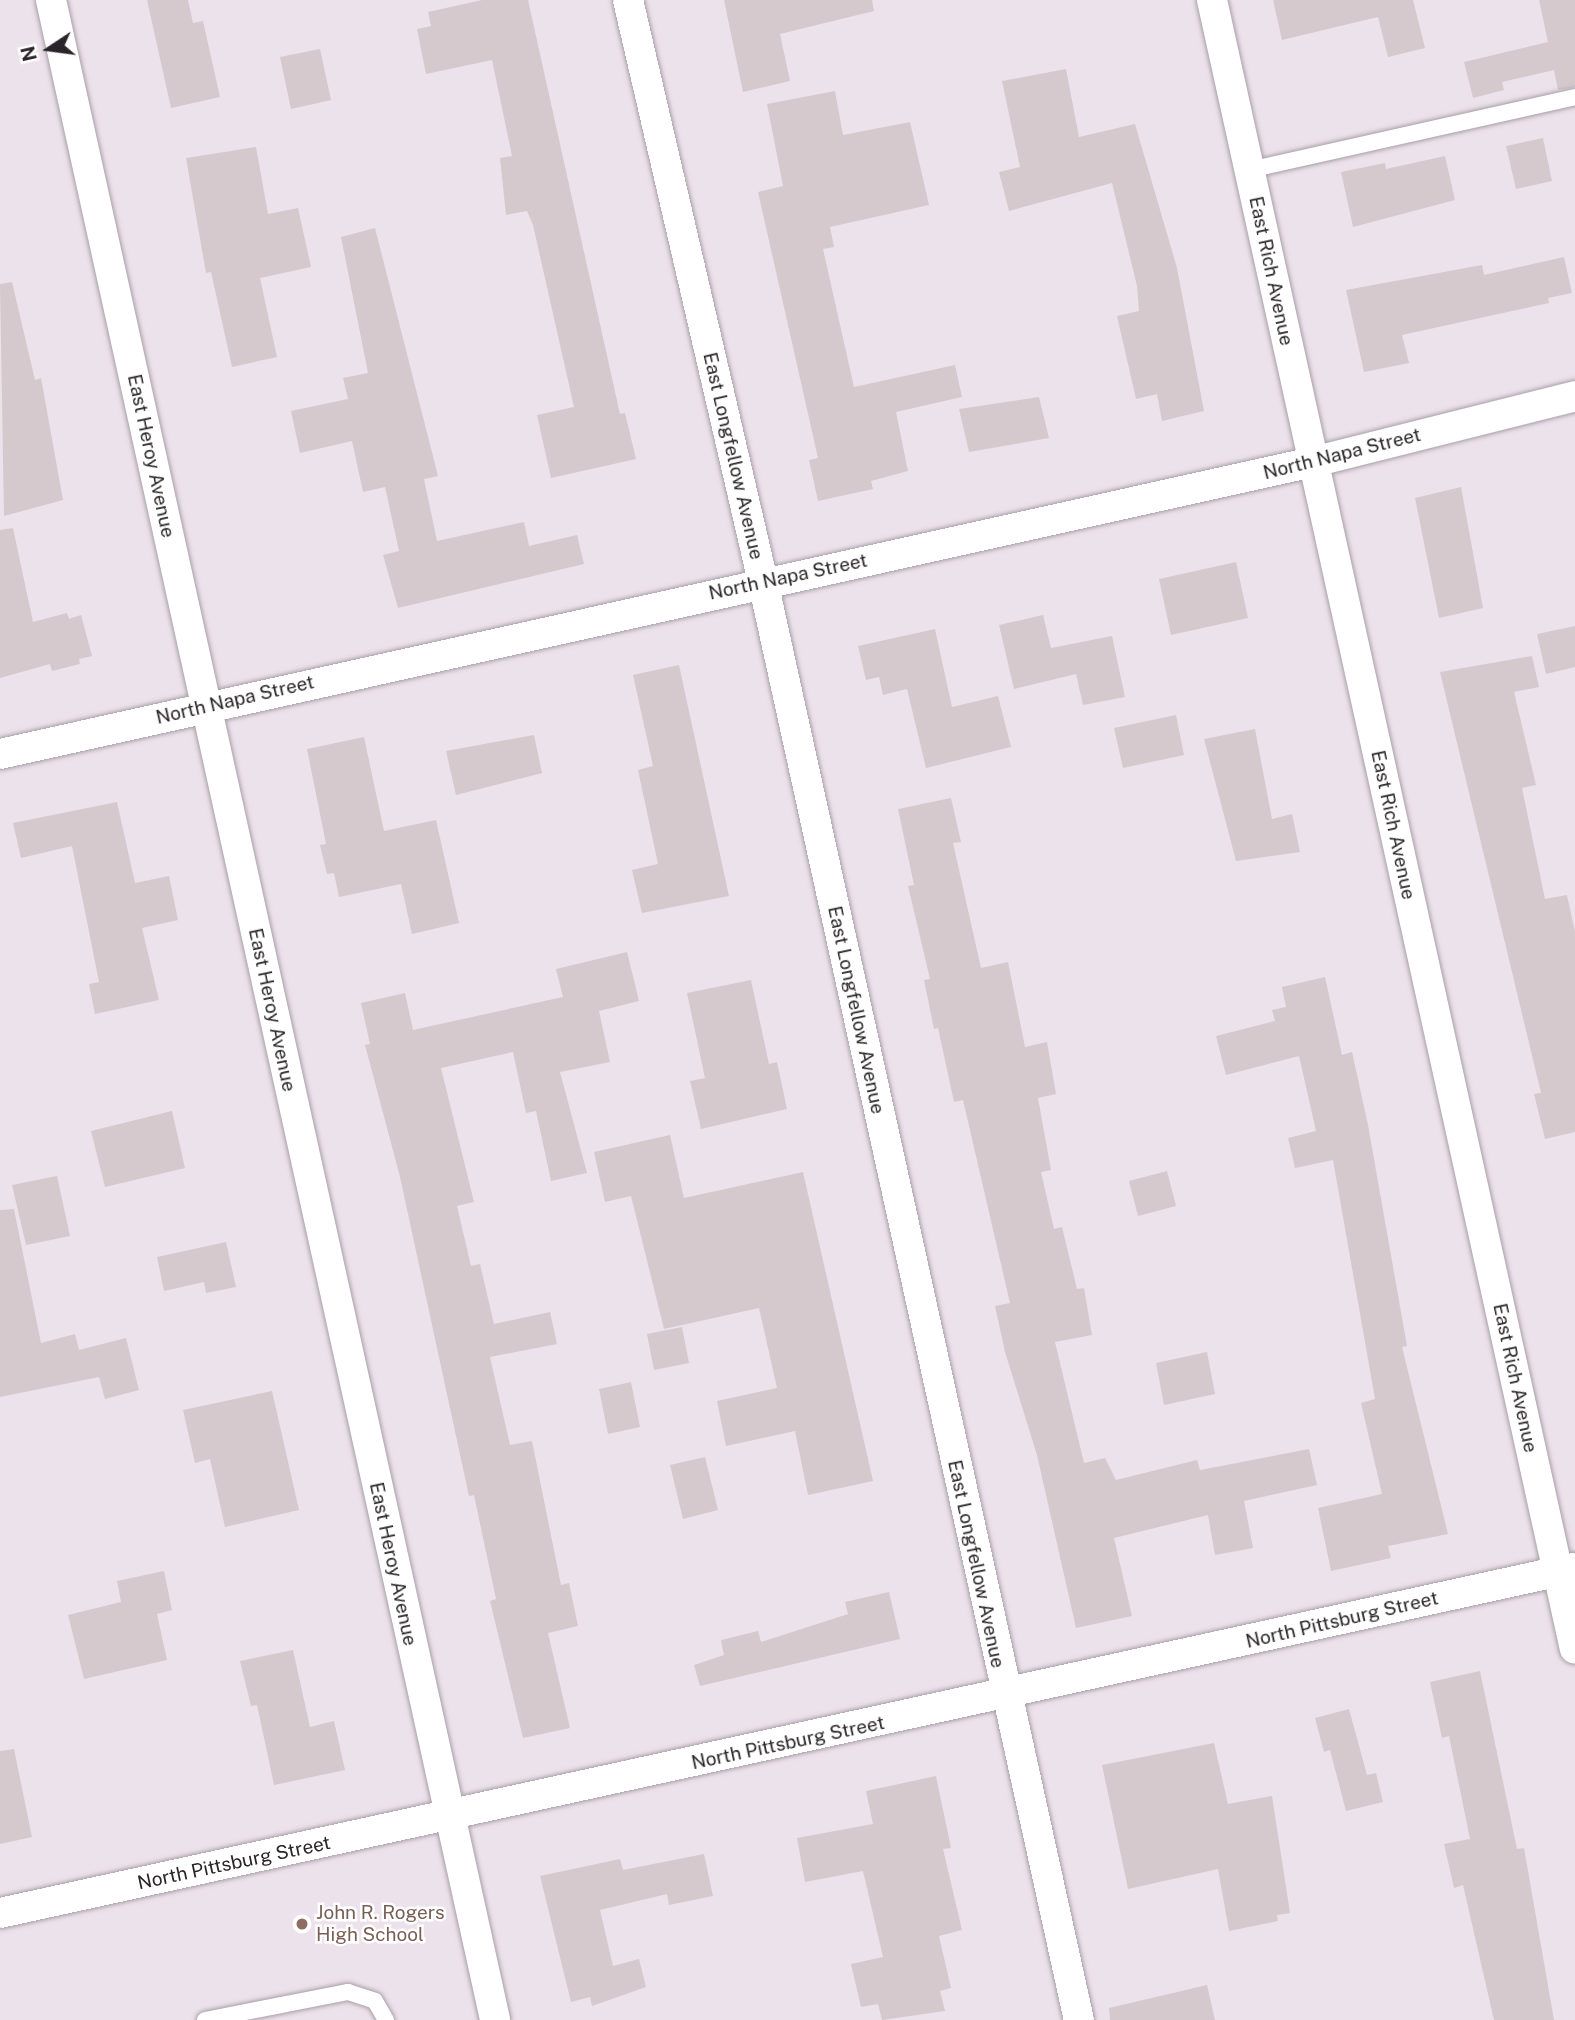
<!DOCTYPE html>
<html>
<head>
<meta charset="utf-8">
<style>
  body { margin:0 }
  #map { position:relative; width:1575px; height:2020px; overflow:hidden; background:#ece2eb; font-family:"Public Sans",sans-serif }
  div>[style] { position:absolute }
  .building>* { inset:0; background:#d5c9cd }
  .roads { filter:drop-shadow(0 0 2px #a89fa7) drop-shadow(0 0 2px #a89fa7) }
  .lane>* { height:16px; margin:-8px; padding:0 8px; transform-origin:8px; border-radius:8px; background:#fff }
  .street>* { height:30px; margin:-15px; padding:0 15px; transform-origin:15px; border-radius:15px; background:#fff }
  .dots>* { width:19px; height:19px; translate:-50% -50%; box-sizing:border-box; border:4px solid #fff; border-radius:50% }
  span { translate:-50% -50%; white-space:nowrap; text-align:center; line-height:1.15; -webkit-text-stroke:5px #fff; paint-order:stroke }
  .street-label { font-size:19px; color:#292528 }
  .education-label { font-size:19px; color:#785e54 }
  .left { translate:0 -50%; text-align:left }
  .north { position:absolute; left:14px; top:14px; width:70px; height:70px; -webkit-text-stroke:5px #fff; paint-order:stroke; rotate:257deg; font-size:19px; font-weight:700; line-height:28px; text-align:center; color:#292528 }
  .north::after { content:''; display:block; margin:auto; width:24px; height:32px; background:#292528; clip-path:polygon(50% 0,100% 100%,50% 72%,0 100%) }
</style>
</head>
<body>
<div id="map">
  <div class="building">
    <div style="clip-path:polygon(147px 0,188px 0,193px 23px,203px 21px,220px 97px,171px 108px)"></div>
    <div style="clip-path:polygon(482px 0,528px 0,620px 414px,625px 413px,636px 459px,551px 478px,537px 415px,574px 407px,533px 225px,527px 211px,506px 215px,500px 158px,512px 156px,492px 60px,426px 74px,417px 29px,431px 26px,428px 12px)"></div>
    <div style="clip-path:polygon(724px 0,872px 0,874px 11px,780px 34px,790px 81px,743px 92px)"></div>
    <div style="clip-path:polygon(1273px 0,1413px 0,1425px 48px,1388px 57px,1378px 17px,1282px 40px)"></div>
    <div style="clip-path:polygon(1539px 0,1575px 0,1575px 87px,1558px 90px,1554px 70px,1502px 82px,1504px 90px,1473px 98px,1464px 62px,1548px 42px)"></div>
    <div style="clip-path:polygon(320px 49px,331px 100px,291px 109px,280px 57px)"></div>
    <div style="clip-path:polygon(1066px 69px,1079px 137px,1135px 124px,1177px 268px,1204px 411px,1162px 421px,1157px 394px,1136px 399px,1117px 316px,1139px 311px,1137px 286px,1112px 183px,1009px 211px,999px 172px,1020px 167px,1002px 81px)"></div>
    <div style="clip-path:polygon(835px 91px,843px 135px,910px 122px,929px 205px,830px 227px,834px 247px,823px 249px,854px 387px,955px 365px,962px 397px,896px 412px,908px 471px,871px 481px,873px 489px,818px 501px,809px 460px,818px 458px,758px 192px,783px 186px,767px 104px)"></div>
    <div style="clip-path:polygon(1543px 138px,1552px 181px,1516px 189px,1506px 146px)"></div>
    <div style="clip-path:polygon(256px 147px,268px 214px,298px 208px,311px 267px,260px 278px,277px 357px,232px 367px,211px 272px,206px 273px,186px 158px)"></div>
    <div style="clip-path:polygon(1445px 156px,1455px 200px,1353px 227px,1341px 172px,1385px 163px,1386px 169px)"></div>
    <div style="clip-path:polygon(375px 228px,438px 476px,424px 479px,437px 541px,524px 522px,529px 546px,577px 535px,584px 564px,398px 608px,383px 555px,399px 551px,385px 487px,363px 492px,352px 441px,300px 453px,291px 411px,348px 399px,343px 378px,368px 373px,341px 237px)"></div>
    <div style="clip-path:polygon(1564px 257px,1572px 293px,1548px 298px,1549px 303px,1402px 335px,1409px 363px,1364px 372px,1346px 290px,1482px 265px,1484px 275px)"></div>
    <div style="clip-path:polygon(12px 282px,35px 380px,41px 378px,63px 500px,4px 516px,0 284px)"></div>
    <div style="clip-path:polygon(1039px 397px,1049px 438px,969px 452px,959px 409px)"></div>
    <div style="clip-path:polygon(1461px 487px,1483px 608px,1439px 618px,1415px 498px)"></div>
    <div style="clip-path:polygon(13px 528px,33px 622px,67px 613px,69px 619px,81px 615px,92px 656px,79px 659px,80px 664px,52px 671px,50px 664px,0 678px,0 530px)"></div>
    <div style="clip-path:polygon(1236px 562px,1248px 618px,1171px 635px,1159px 579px)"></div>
    <div style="clip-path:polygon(1043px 615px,1051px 648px,1112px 636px,1125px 697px,1083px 705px,1076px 674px,1014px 689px,999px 625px)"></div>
    <div style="clip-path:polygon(1575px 626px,1575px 667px,1546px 674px,1537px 634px)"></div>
    <div style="clip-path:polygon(935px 629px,952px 707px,998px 696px,1011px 747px,926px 768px,907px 689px,883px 695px,879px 677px,866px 680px,858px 646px)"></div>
    <div style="clip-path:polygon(1532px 656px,1539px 687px,1514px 692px,1536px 785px,1522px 788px,1545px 899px,1567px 895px,1575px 932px,1575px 1132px,1545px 1139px,1534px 1094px,1541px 1093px,1440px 672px)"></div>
    <div style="clip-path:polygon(679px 665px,729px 896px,642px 913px,632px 870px,658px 864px,638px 770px,653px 766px,633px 675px)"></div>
    <div style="clip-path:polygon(1176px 715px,1184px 755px,1123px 768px,1114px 728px)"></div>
    <div style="clip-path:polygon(1255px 729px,1272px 819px,1292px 814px,1300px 852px,1236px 861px,1204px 739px)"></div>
    <div style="clip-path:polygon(534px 735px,542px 773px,456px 795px,446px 751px)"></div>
    <div style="clip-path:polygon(364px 737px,384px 831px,436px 820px,459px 923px,412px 934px,401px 884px,339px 897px,334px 873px,327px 874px,320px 845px,326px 844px,307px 749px)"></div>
    <div style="clip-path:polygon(951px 798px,961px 842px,953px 843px,981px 968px,1008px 962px,1025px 1047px,1047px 1042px,1056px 1094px,1038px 1098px,1051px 1170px,1041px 1172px,1054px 1229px,1062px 1227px,1077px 1289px,1084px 1288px,1092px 1335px,1055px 1342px,1084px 1463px,1105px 1458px,1116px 1480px,1197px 1460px,1200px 1470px,1309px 1449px,1317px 1485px,1244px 1501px,1253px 1548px,1215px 1555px,1208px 1515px,1114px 1538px,1132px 1616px,1076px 1628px,1037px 1455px,1005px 1352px,995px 1306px,1010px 1303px,963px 1100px,954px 1102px,938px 1028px,934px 1029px,924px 980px,930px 979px,908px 886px,914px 885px,898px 809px)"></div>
    <div style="clip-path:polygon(117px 802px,135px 883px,169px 876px,178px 920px,142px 928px,159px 1000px,95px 1014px,89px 984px,99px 982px,72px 846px,21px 858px,13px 823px)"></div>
    <div style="clip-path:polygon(627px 952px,639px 1001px,599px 1011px,610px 1062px,560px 1072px,587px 1173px,551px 1181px,536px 1111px,526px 1113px,513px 1052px,441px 1068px,474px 1202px,457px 1206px,471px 1266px,480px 1264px,494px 1324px,550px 1312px,557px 1344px,490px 1357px,510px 1445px,532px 1441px,561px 1585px,569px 1583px,578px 1626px,548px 1633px,570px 1728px,523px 1738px,490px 1601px,496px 1599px,474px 1495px,469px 1496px,400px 1177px,365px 1045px,370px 1044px,361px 1003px,405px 993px,413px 1030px,563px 997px,556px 969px)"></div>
    <div style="clip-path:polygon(1325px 977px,1342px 1055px,1352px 1052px,1368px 1125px,1407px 1346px,1402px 1347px,1448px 1534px,1388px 1546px,1391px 1558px,1331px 1571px,1318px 1508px,1382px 1494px,1361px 1403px,1375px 1399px,1333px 1160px,1295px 1168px,1288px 1138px,1316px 1131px,1299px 1056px,1226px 1075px,1216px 1036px,1275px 1021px,1272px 1010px,1286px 1007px,1282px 987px)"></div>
    <div style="clip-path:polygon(751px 980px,769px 1064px,777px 1062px,787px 1109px,701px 1129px,690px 1081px,705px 1078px,687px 993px)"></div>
    <div style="clip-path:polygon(172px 1111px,185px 1168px,105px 1187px,91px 1131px)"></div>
    <div style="clip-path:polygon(670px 1135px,684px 1198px,803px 1172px,873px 1481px,808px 1495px,795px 1431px,726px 1446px,717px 1401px,777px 1388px,759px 1308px,664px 1329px,631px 1196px,605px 1202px,594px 1152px)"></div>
    <div style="clip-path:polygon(1167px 1171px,1176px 1206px,1138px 1216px,1129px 1181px)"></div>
    <div style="clip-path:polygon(57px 1176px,70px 1236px,26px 1245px,12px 1185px)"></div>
    <div style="clip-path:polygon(14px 1209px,41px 1343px,75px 1334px,79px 1350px,126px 1338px,139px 1390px,105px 1399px,99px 1377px,0 1397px,0 1210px)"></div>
    <div style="clip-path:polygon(226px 1242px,236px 1287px,206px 1293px,204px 1282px,164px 1291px,157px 1257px)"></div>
    <div style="clip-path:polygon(682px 1327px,689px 1363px,654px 1370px,647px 1334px)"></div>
    <div style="clip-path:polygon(1207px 1352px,1215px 1394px,1164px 1405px,1156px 1363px)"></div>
    <div style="clip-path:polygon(631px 1382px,640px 1427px,608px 1434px,599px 1389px)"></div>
    <div style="clip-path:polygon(272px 1391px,299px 1510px,225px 1527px,210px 1459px,195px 1463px,183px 1410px)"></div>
    <div style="clip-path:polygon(705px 1457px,718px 1510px,683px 1519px,670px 1465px)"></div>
    <div style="clip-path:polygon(164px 1571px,172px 1610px,157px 1614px,167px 1660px,84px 1679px,68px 1615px,121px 1602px,117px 1581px)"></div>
    <div style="clip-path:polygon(889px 1592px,900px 1639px,700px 1686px,694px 1665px,724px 1655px,721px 1640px,758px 1631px,761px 1642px,848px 1614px,845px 1602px)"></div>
    <div style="clip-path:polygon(293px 1650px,310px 1727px,334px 1721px,345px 1770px,274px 1785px,257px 1705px,251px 1706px,240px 1661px)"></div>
    <div style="clip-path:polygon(1480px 1671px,1517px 1849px,1524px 1848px,1554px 2020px,1494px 2020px,1463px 1885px,1454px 1888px,1444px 1844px,1470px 1839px,1449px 1736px,1442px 1738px,1430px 1682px)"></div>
    <div style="clip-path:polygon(1349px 1709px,1367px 1775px,1376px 1773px,1383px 1802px,1346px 1811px,1330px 1750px,1324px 1752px,1315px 1718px)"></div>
    <div style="clip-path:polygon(1214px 1743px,1228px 1804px,1272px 1796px,1290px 1913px,1277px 1915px,1278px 1921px,1229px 1931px,1218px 1869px,1128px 1889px,1102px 1765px)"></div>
    <div style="clip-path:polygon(14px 1749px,32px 1837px,0 1844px,0 1751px)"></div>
    <div style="clip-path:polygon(936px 1776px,951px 1848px,943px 1849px,962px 1930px,939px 1936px,951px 1988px,940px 1991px,945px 2011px,882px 2020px,878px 2004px,861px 2007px,851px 1964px,883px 1957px,863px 1871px,805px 1882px,797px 1838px,873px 1824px,866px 1791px)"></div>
    <div style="clip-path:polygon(704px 1854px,713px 1896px,669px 1905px,667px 1894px,600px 1910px,613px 1966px,639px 1959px,646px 1987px,592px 2006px,590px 1997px,571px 2002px,540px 1876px,620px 1859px,623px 1870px)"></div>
    <div style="clip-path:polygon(1207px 1985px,1215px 2020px,1110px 2020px,1109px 2008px)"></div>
  </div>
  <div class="roads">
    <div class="lane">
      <div style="left:1249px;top:170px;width:334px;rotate:-12.6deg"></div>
      <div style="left:205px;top:2020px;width:146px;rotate:-11.1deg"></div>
      <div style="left:348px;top:1992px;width:28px;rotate:18deg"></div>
      <div style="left:375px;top:2001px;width:22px;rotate:60deg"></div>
    </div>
    <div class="street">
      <div style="left:51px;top:0;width:2068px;rotate:77.6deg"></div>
      <div style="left:628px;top:0;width:597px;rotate:76.94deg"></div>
      <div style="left:763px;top:582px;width:1472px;rotate:77.61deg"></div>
      <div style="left:1212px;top:0;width:1688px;rotate:77.59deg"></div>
      <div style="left:0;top:754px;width:1345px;rotate:-12.54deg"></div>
      <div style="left:1313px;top:462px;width:270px;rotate:-14.1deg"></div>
      <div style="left:0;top:1913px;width:1612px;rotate:-12.36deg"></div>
    </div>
  </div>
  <div class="dots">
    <div style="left:302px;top:1924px;background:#8d6e63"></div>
  </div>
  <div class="street-label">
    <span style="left:1271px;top:271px;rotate:78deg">East Rich Avenue</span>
    <span style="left:1342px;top:454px;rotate:-14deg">North Napa Street</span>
    <span style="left:151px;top:456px;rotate:78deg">East Heroy Avenue</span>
    <span style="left:733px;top:456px;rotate:77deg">East Longfellow Avenue</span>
    <span style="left:788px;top:577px;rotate:-12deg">North Napa Street</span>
    <span style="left:235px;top:700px;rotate:-13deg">North Napa Street</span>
    <span style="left:1393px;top:825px;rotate:78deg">East Rich Avenue</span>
    <span style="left:272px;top:1010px;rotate:78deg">East Heroy Avenue</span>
    <span style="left:856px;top:1010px;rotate:78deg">East Longfellow Avenue</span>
    <span style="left:1515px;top:1378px;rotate:78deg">East Rich Avenue</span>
    <span style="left:393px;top:1564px;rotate:78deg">East Heroy Avenue</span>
    <span style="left:976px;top:1564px;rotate:78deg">East Longfellow Avenue</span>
    <span style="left:1342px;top:1620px;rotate:-13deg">North Pittsburg Street</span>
    <span style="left:788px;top:1743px;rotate:-12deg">North Pittsburg Street</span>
    <span style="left:234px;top:1863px;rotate:-12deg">North Pittsburg Street</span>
  </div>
  <div class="education-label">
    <span class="left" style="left:316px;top:1924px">John R. Rogers<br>High School</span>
  </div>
  <div class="north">N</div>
</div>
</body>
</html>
